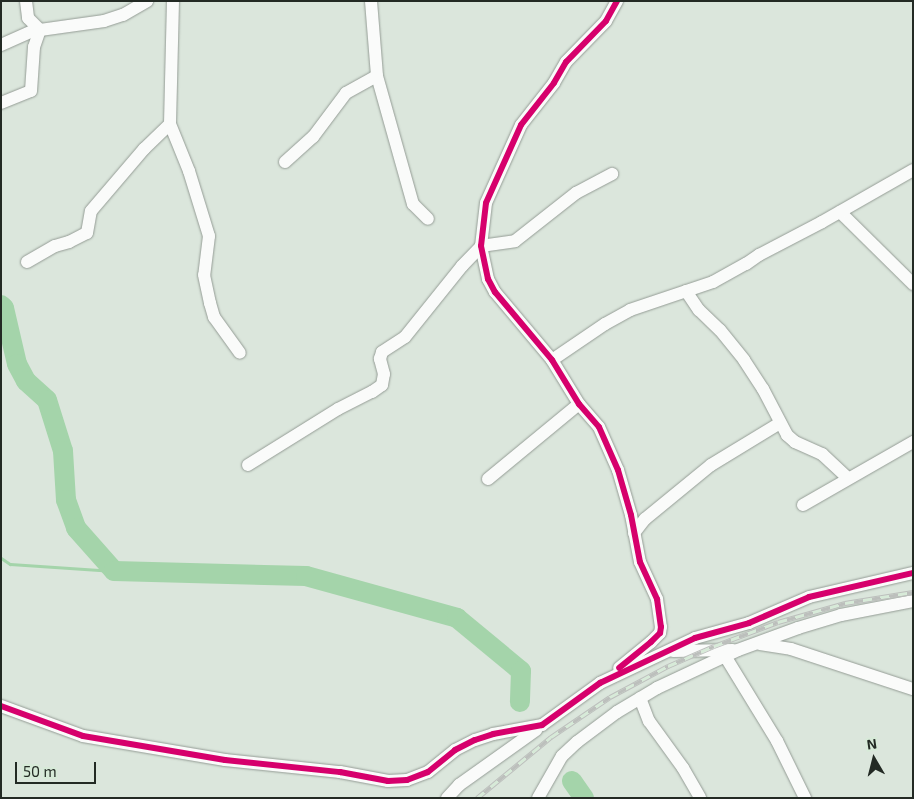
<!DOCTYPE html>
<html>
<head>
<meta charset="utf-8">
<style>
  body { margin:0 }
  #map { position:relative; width:914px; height:799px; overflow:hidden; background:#dbe6dc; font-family:"Exo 2",sans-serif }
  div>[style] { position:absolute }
  .stream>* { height:3px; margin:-1.5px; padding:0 1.5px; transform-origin:1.5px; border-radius:1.5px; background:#a4d4aa }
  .river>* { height:20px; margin:-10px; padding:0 10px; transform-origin:10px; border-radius:10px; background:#a4d4aa }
  .roads { filter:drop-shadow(0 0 1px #949c95) drop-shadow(0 0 1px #949c95) }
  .street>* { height:12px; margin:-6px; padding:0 6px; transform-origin:6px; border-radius:6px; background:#fafbfa }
  .rail>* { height:5px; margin-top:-2.5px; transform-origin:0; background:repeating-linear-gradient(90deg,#d7ead8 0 9px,#bcbfbc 0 18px); box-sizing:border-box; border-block:1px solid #bcbfbc }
  .cycleway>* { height:6px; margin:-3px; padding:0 3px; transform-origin:3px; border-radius:3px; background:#d6006c }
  span { translate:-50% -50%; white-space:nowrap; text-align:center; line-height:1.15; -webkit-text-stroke:4px #d7ead8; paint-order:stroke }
  .frame { position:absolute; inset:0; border:2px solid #232a24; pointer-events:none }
  .north { position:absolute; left:849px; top:734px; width:50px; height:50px; -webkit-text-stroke:4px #d7ead8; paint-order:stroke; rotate:352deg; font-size:14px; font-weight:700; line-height:20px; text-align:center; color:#232a24 }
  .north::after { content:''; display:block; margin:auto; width:18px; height:22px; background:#232a24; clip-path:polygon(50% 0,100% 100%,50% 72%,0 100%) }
  .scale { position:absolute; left:15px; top:762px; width:81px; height:22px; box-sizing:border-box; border:2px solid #232a24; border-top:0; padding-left:6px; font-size:15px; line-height:18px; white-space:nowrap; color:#232a24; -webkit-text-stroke:4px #d7ead8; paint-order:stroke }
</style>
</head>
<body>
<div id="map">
  <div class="stream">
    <div style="left:1px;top:558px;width:11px;rotate:34deg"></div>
    <div style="left:10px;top:564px;width:104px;rotate:3.9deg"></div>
  </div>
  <div class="river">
    <div style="left:1px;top:305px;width:4px;rotate:45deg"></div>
    <div style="left:4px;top:308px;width:57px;rotate:76.9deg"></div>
    <div style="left:17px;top:364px;width:19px;rotate:62deg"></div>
    <div style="left:26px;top:381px;width:28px;rotate:42deg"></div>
    <div style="left:47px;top:400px;width:53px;rotate:72.6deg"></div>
    <div style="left:63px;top:451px;width:49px;rotate:86.5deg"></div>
    <div style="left:66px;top:500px;width:30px;rotate:70deg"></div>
    <div style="left:76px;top:528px;width:57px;rotate:48.5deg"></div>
    <div style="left:114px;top:571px;width:192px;rotate:1.5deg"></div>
    <div style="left:306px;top:576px;width:157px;rotate:15.5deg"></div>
    <div style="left:457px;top:618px;width:83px;rotate:39.6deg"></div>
    <div style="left:521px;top:671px;width:31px;rotate:92deg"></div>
    <div style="left:572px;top:781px;width:21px;rotate:55deg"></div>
  </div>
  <div class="roads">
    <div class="street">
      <div style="left:26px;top:1px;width:17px;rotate:83deg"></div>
      <div style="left:28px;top:18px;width:17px;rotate:45deg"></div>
      <div style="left:173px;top:1px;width:123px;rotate:91.4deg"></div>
      <div style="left:170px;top:124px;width:51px;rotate:68deg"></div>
      <div style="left:189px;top:171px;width:68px;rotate:72.9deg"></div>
      <div style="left:209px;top:236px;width:39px;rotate:97deg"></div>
      <div style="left:204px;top:275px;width:29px;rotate:78deg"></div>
      <div style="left:210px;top:303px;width:15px;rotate:74deg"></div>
      <div style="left:214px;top:317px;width:44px;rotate:54.2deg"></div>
      <div style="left:371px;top:1px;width:75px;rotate:85.4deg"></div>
      <div style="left:377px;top:76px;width:133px;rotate:74.3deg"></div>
      <div style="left:413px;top:204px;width:21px;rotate:45deg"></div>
      <div style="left:617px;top:1px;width:23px;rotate:119deg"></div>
      <div style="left:606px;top:21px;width:57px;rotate:134.3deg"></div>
      <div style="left:566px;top:62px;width:24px;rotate:120deg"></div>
      <div style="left:554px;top:83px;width:53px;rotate:128.2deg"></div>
      <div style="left:521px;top:125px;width:85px;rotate:114.2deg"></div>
      <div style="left:486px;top:203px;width:43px;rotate:96.6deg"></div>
      <div style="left:481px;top:246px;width:34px;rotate:78deg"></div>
      <div style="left:488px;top:279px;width:15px;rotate:62deg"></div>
      <div style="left:495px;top:292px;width:89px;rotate:50deg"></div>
      <div style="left:552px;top:360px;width:52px;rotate:58.5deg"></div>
      <div style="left:579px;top:404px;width:30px;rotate:49deg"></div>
      <div style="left:599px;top:427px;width:47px;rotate:66.2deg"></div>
      <div style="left:618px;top:470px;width:47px;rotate:73.9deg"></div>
      <div style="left:631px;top:515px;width:48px;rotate:79.2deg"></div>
      <div style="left:640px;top:562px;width:41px;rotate:65.3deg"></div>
      <div style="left:657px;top:599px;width:28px;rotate:82deg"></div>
      <div style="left:661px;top:627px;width:6px;rotate:99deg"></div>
      <div style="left:660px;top:633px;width:13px;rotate:135deg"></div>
      <div style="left:651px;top:642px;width:41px;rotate:140.9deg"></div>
      <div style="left:1px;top:45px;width:35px;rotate:-24deg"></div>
      <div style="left:33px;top:31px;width:72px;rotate:-8deg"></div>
      <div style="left:104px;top:21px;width:20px;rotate:-18deg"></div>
      <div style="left:123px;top:15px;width:28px;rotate:-30deg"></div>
      <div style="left:1px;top:103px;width:32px;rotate:-22deg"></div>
      <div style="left:31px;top:91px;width:44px;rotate:-86.1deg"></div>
      <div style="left:34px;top:47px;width:18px;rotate:-71deg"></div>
      <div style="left:285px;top:162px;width:38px;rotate:-42deg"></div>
      <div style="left:313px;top:137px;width:55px;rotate:-53.1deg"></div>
      <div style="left:346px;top:93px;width:35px;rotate:-29deg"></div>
      <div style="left:840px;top:212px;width:103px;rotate:44.6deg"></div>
      <div style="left:27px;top:262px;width:32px;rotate:-30deg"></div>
      <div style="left:55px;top:246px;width:15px;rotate:-16deg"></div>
      <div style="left:69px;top:242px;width:20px;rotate:-27deg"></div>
      <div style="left:87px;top:233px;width:22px;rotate:-80deg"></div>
      <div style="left:91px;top:211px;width:82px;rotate:-49.5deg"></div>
      <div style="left:144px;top:149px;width:36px;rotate:-44deg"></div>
      <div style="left:686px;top:291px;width:23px;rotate:56deg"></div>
      <div style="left:699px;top:310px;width:29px;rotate:44deg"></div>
      <div style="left:720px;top:330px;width:38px;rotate:51deg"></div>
      <div style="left:744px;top:360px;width:35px;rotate:57deg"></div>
      <div style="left:763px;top:389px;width:52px;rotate:62.4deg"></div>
      <div style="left:787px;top:435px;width:11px;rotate:41deg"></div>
      <div style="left:795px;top:442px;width:30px;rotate:24deg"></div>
      <div style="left:822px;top:454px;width:35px;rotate:43deg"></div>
      <div style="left:552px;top:360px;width:64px;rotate:-34.2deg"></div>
      <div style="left:605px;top:324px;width:29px;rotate:-29deg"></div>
      <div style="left:630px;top:310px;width:88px;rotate:-18.6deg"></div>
      <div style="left:713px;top:282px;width:38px;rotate:-29deg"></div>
      <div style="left:746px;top:264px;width:16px;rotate:-35deg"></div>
      <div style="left:759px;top:255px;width:71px;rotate:-27.6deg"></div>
      <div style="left:822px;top:222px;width:105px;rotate:-29.7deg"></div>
      <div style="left:248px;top:465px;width:106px;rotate:-31.9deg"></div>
      <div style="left:338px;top:409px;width:38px;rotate:-27deg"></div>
      <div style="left:372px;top:392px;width:12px;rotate:-35deg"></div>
      <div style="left:382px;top:385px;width:11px;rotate:-80deg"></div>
      <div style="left:384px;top:374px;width:16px;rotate:-105deg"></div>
      <div style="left:380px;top:359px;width:7px;rotate:-74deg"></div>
      <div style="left:382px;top:352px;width:27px;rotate:-33deg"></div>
      <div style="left:405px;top:337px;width:91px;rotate:-51.2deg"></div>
      <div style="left:462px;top:266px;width:28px;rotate:-46deg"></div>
      <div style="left:481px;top:246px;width:34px;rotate:-8deg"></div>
      <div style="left:515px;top:241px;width:78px;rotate:-38.2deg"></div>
      <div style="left:576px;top:193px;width:41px;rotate:-27.8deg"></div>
      <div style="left:488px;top:479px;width:118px;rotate:-39.5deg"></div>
      <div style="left:803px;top:505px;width:127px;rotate:-29.8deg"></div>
      <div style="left:634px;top:533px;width:18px;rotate:-52deg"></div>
      <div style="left:645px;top:519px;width:85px;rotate:-39.3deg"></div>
      <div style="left:711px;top:465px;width:81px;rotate:-31.3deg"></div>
      <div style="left:760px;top:644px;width:31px;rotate:9deg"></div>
      <div style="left:791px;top:649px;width:128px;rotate:18.2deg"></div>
      <div style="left:673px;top:651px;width:60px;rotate:-1deg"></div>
      <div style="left:725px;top:656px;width:100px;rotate:58.5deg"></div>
      <div style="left:777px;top:741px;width:64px;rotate:63.8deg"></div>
      <div style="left:640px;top:698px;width:25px;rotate:69deg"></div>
      <div style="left:649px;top:721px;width:58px;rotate:54.1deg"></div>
      <div style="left:683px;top:768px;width:34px;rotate:60deg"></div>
      <div style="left:1px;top:706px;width:87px;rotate:20.1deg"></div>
      <div style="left:83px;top:736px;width:144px;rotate:9.6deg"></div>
      <div style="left:225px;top:760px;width:116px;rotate:6deg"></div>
      <div style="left:340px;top:772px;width:49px;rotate:10.6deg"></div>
      <div style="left:388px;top:781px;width:19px;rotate:-3deg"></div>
      <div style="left:407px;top:780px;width:22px;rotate:-21deg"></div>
      <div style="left:428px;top:772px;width:35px;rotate:-39deg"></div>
      <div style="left:455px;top:750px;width:22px;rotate:-27deg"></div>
      <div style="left:475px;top:740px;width:19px;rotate:-18deg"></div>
      <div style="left:493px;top:734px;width:50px;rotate:-10.4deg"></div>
      <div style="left:542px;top:725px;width:72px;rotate:-35.9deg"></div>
      <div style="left:600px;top:683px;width:105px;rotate:-25.3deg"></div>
      <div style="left:695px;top:638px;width:56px;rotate:-15.5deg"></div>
      <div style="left:749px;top:623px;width:65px;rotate:-23.4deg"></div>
      <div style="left:809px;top:597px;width:107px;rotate:-13deg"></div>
      <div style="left:447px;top:798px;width:18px;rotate:-47deg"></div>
      <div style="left:459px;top:785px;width:95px;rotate:-35.5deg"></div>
      <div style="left:538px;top:798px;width:48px;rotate:-60.3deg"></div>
      <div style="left:562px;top:756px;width:21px;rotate:-43deg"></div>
      <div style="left:577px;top:742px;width:50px;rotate:-36.9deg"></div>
      <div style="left:617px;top:712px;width:47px;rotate:-31deg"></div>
      <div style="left:657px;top:688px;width:89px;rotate:-25.1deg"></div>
      <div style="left:738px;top:650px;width:64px;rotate:-20.1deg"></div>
      <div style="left:798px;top:628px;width:45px;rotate:-16.8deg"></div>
      <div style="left:841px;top:615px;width:73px;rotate:-11deg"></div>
    </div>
  </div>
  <div class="rail">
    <div style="left:477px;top:798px;width:96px;rotate:-39.5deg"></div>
    <div style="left:551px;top:737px;width:71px;rotate:-34.1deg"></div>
    <div style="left:610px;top:697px;width:66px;rotate:-28.1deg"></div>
    <div style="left:668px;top:666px;width:50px;rotate:-23.5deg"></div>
    <div style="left:714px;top:646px;width:68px;rotate:-20.6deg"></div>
    <div style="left:778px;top:622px;width:70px;rotate:-15.8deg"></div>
    <div style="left:845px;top:603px;width:69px;rotate:-9.2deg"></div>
  </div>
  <div class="cycleway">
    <div style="left:617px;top:1px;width:23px;rotate:119deg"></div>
    <div style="left:606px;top:21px;width:57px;rotate:134.3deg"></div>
    <div style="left:566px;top:62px;width:24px;rotate:120deg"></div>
    <div style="left:554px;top:83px;width:53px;rotate:128.2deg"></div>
    <div style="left:521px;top:125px;width:85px;rotate:114.2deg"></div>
    <div style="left:486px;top:203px;width:43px;rotate:96.6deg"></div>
    <div style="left:481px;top:246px;width:34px;rotate:78deg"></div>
    <div style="left:488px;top:279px;width:15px;rotate:62deg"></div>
    <div style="left:495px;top:292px;width:89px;rotate:50deg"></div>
    <div style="left:552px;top:360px;width:52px;rotate:58.5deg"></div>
    <div style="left:579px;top:404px;width:30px;rotate:49deg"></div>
    <div style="left:599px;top:427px;width:47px;rotate:66.2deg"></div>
    <div style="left:618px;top:470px;width:47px;rotate:73.9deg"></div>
    <div style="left:631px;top:515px;width:48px;rotate:79.2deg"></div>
    <div style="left:640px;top:562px;width:41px;rotate:65.3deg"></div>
    <div style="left:657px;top:599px;width:28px;rotate:82deg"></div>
    <div style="left:661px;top:627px;width:6px;rotate:99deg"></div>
    <div style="left:660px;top:633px;width:13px;rotate:135deg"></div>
    <div style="left:651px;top:642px;width:41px;rotate:140.9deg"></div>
    <div style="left:1px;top:706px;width:87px;rotate:20.1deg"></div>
    <div style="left:83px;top:736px;width:144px;rotate:9.6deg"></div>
    <div style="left:225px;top:760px;width:116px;rotate:6deg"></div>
    <div style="left:340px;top:772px;width:49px;rotate:10.6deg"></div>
    <div style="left:388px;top:781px;width:19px;rotate:-3deg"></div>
    <div style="left:407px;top:780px;width:22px;rotate:-21deg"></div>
    <div style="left:428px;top:772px;width:35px;rotate:-39deg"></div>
    <div style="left:455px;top:750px;width:22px;rotate:-27deg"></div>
    <div style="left:475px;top:740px;width:19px;rotate:-18deg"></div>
    <div style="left:493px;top:734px;width:50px;rotate:-10.4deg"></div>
    <div style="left:542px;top:725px;width:72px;rotate:-35.9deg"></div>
    <div style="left:600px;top:683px;width:105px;rotate:-25.3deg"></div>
    <div style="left:695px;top:638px;width:56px;rotate:-15.5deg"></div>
    <div style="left:749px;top:623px;width:65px;rotate:-23.4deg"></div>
    <div style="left:809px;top:597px;width:107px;rotate:-13deg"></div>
  </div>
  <div class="frame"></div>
  <div class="north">N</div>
  <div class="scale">50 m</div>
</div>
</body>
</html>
